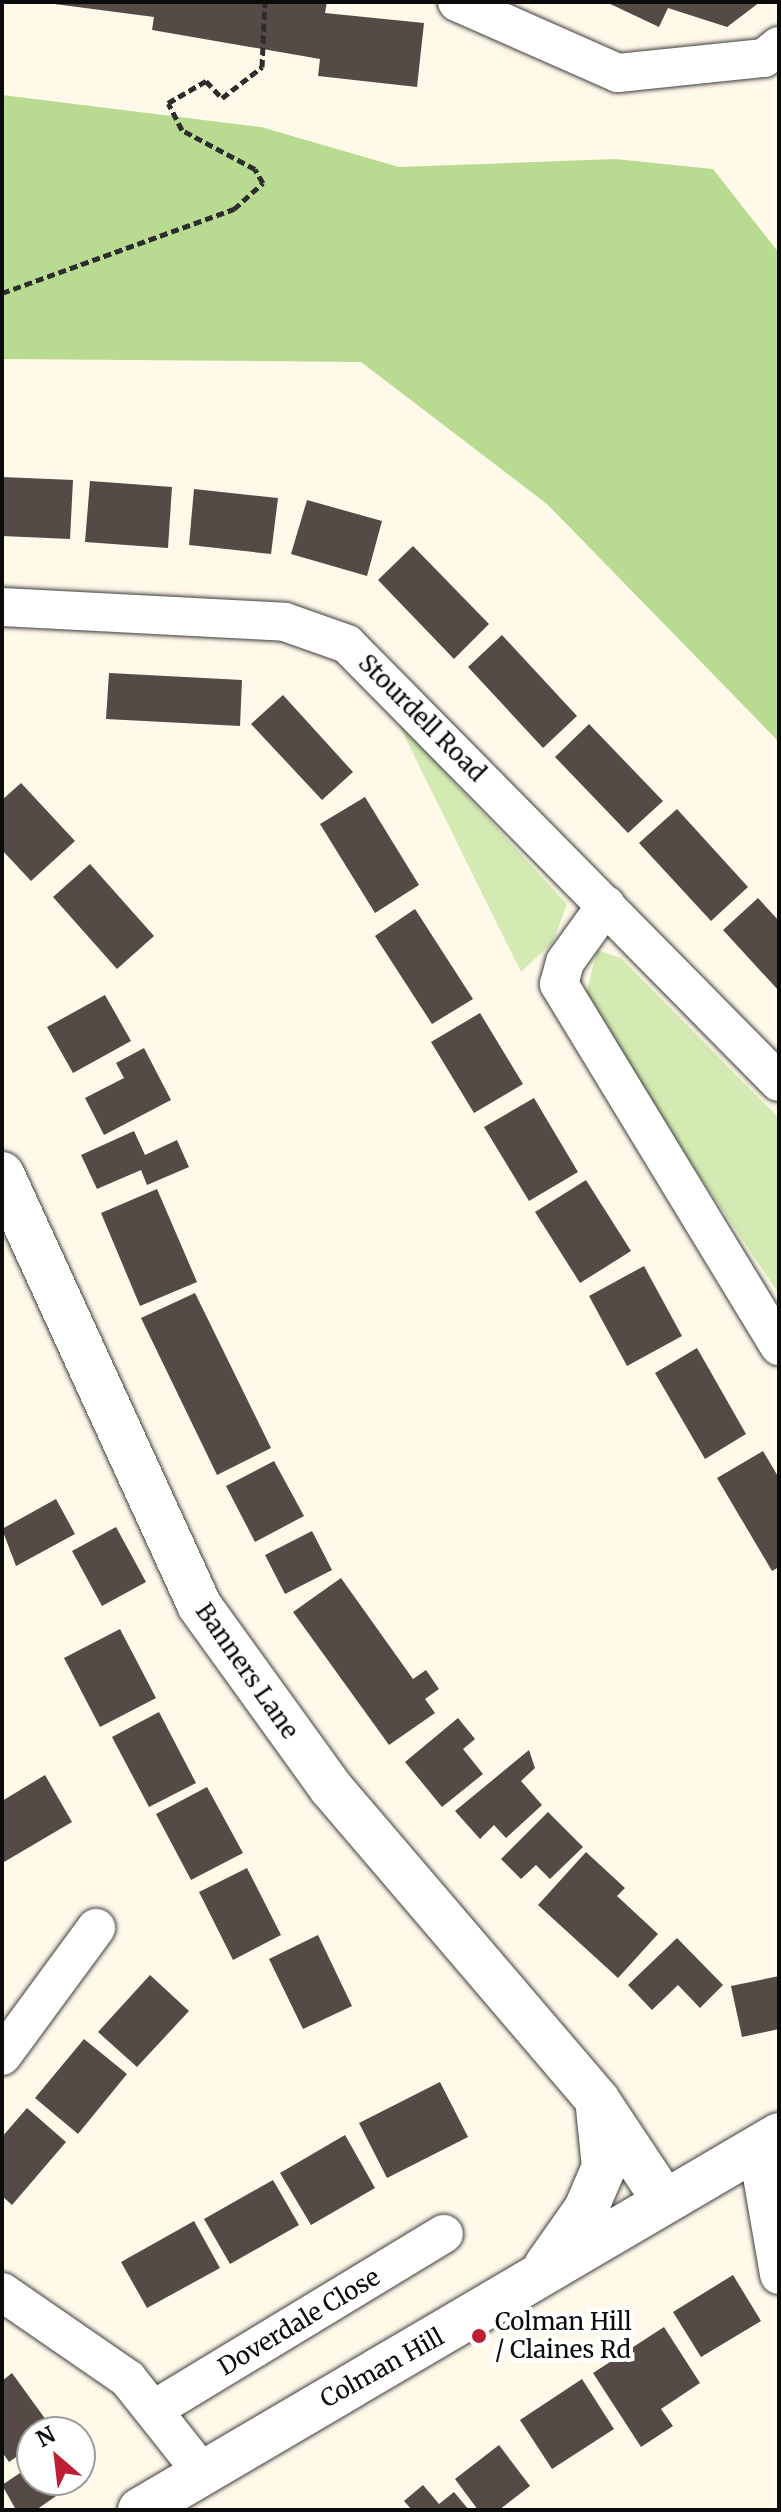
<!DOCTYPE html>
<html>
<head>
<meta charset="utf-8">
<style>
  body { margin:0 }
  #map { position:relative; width:781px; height:2512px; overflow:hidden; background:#fff9e9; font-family:Merriweather,serif }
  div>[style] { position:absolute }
  .green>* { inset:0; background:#d3eab2 }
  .forest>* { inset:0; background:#b8db91 }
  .building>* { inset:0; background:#544b47 }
  .path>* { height:5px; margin-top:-2.5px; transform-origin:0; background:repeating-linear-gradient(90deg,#2d2d2d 0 8px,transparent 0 12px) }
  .roads { filter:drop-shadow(0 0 2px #3e3e3e) drop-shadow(0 0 2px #3e3e3e) }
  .minor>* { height:38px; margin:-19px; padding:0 19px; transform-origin:19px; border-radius:19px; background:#fff }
  .tertiary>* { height:44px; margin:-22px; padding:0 22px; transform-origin:22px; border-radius:22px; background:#fff }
  .dots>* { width:22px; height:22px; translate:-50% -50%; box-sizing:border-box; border:4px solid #fff; border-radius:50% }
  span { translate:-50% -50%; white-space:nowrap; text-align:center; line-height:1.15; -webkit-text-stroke:8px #fff; paint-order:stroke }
  .street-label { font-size:24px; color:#0b0b0b }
  .poi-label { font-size:24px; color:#0b0b0b }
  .left { translate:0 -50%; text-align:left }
  .frame { position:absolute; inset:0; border:4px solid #0b0b0b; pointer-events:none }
  .north { position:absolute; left:16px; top:2416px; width:80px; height:80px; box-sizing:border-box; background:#fff; border:2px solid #9d9d9d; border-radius:50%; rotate:332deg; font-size:22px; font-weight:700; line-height:32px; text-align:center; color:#0b0b0b }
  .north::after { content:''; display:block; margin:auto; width:28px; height:36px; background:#be2033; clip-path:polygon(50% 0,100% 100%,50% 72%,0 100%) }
</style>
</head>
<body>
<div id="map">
  <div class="green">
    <div style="clip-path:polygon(397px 721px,567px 904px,553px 942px,521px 972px)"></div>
    <div style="clip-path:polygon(597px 950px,621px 958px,779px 1118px,779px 1294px,584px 1004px)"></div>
  </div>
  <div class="forest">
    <div style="clip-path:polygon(2px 95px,261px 127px,399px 167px,615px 159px,713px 169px,779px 253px,779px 742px,547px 504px,361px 362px,2px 359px)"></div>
  </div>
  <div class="building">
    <div style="clip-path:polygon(39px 2px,327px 2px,325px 13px,424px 23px,417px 87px,318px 76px,320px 59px,152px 30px,154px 17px)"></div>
    <div style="clip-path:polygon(606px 2px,760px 2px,727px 27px,668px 8px,659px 27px)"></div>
    <div style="clip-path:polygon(2px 477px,73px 480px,70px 539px,2px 536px)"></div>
    <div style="clip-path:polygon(90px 481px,172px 487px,168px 548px,85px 542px)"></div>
    <div style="clip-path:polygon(194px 489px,278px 498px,271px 554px,189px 545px)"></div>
    <div style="clip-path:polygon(307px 500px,382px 521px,367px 576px,291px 554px)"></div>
    <div style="clip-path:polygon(413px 546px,489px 624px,454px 659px,378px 580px)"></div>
    <div style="clip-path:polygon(502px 635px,577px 716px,543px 748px,468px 667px)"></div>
    <div style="clip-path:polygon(109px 673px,242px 680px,240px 726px,106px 719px)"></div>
    <div style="clip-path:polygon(283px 695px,353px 772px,322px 800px,251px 724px)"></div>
    <div style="clip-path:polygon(589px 724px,663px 801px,628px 833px,555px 757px)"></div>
    <div style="clip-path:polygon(21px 783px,75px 841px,31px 881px,2px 850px,2px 800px)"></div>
    <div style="clip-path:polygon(365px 797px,419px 885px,375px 913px,320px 824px)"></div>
    <div style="clip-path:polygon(677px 809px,748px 887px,711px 921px,639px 843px)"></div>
    <div style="clip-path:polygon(90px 864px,154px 936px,117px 969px,53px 897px)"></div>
    <div style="clip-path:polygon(758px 898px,779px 921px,779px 991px,723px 930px)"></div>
    <div style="clip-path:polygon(415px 909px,473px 999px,432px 1024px,375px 936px)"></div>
    <div style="clip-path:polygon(105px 995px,131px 1041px,73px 1073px,47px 1027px)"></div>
    <div style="clip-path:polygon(480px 1013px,523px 1084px,474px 1113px,431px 1042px)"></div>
    <div style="clip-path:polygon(144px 1048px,171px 1100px,104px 1135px,85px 1098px,124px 1078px,116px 1063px)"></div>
    <div style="clip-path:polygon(534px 1098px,578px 1172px,529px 1201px,484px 1127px)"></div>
    <div style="clip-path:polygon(134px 1131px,145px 1155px,177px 1140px,189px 1167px,147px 1185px,141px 1170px,97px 1189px,81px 1155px)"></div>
    <div style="clip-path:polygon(586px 1180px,631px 1251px,580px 1283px,535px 1212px)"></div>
    <div style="clip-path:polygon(157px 1189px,197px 1282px,140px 1306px,101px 1213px)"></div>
    <div style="clip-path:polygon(644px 1266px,682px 1336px,627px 1366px,589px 1296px)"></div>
    <div style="clip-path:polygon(195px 1293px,271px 1448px,217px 1475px,141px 1318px)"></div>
    <div style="clip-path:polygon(697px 1348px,746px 1434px,705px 1459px,655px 1373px)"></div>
    <div style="clip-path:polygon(763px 1451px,779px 1478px,779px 1567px,772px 1571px,717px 1478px)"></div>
    <div style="clip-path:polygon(274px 1461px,304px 1516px,255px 1542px,226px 1486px)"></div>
    <div style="clip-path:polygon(56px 1499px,75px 1534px,16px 1566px,2px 1529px)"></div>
    <div style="clip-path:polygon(116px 1527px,146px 1582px,102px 1606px,72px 1551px)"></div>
    <div style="clip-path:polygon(312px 1531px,332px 1570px,285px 1594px,265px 1555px)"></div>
    <div style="clip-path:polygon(341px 1578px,413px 1679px,426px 1670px,439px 1689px,425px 1699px,435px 1713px,389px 1745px,293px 1612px)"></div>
    <div style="clip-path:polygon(120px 1629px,156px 1698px,100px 1727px,64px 1658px)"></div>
    <div style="clip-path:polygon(159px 1712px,196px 1783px,149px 1807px,112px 1737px)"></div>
    <div style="clip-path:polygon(458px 1718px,475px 1739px,463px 1749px,483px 1774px,442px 1807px,405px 1762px)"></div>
    <div style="clip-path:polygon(529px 1750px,535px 1768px,521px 1781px,542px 1805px,506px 1838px,494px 1825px,480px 1839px,455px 1811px)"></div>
    <div style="clip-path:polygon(45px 1775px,72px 1822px,4px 1862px,2px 1801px)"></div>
    <div style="clip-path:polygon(207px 1787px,243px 1853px,191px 1880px,156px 1814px)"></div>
    <div style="clip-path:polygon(548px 1812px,583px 1847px,550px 1879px,536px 1865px,521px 1879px,501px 1859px)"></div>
    <div style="clip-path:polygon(586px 1852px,625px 1888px,617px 1896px,658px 1934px,618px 1978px,538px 1905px)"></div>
    <div style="clip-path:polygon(247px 1868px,281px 1935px,233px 1960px,199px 1892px)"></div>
    <div style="clip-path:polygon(318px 1935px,352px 2006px,303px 2029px,269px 1959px)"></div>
    <div style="clip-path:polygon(677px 1938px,723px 1985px,700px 2008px,678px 1985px,652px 2010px,628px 1985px)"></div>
    <div style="clip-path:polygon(150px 1975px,189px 2011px,137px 2067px,98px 2032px)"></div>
    <div style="clip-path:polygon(779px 1976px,779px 2029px,742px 2037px,731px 1986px)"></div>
    <div style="clip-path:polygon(84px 2039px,127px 2074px,78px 2134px,35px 2098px)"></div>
    <div style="clip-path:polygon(440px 2082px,468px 2137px,387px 2178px,359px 2123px)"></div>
    <div style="clip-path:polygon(27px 2108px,66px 2142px,12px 2205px,2px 2196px,2px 2137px)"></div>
    <div style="clip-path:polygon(345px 2135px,375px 2188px,311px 2225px,280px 2173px)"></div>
    <div style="clip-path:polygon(273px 2180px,299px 2225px,230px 2264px,204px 2219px)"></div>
    <div style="clip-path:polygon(194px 2221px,220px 2268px,147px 2308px,121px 2262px)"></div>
    <div style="clip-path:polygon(733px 2275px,761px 2321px,701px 2357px,673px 2312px)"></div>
    <div style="clip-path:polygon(664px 2327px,700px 2383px,661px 2409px,673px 2426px,641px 2447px,593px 2373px)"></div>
    <div style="clip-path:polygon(12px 2373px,54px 2431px,32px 2432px,32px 2446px,9px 2462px,2px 2452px,2px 2381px)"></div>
    <div style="clip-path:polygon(582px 2379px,614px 2429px,552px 2469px,520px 2420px)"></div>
    <div style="clip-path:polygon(499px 2445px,530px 2486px,499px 2510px,478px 2510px,455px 2479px)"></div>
    <div style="clip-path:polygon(32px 2465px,32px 2480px,79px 2480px,36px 2510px,16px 2510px,2px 2485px)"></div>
    <div style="clip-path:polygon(423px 2485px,439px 2504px,454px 2492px,469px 2510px,412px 2510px,404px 2501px)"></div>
  </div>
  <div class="path">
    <div style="left:2px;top:293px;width:247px;rotate:-19.9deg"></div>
    <div style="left:234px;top:209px;width:39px;rotate:-42deg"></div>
    <div style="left:263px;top:183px;width:16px;rotate:-120deg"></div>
    <div style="left:255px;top:169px;width:83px;rotate:-151.9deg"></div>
    <div style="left:182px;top:130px;width:30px;rotate:-117deg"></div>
    <div style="left:168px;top:103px;width:44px;rotate:-30.1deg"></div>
    <div style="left:206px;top:81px;width:23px;rotate:47deg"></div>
    <div style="left:222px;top:98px;width:51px;rotate:-37.8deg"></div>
    <div style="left:262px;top:67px;width:65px;rotate:-87.4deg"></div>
  </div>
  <div class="roads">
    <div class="minor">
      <div style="left:457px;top:2px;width:176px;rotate:23.8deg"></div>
      <div style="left:618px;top:73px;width:147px;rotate:-5.9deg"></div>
      <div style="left:764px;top:58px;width:19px;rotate:-39deg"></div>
      <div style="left:2px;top:607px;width:283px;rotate:3deg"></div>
      <div style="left:285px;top:622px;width:66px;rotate:19.5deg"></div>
      <div style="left:347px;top:644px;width:615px;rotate:45.4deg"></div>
      <div style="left:606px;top:905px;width:70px;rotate:125.7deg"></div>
      <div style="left:565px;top:962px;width:23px;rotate:105deg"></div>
      <div style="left:559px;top:984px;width:424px;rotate:58.7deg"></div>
      <div style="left:2px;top:2056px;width:159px;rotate:-53.7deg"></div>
      <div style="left:757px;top:2147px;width:130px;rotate:80.2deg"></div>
      <div style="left:2px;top:2292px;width:153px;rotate:34.6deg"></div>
      <div style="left:128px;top:2379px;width:116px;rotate:51.6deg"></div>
      <div style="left:153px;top:2410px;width:340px;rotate:-31.2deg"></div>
    </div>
    <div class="tertiary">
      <div style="left:2px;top:1174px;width:474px;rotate:65.4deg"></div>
      <div style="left:199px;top:1605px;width:226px;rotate:54.2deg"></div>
      <div style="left:331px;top:1788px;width:411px;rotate:49.5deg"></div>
      <div style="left:598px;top:2101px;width:121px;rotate:56.4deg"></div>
      <div style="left:546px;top:2266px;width:70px;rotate:-54.9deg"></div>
      <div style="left:586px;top:2209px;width:46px;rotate:-66.8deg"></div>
      <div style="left:604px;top:2167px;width:59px;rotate:-95.8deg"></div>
      <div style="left:140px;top:2510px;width:741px;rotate:-30.41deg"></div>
    </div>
  </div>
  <div class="dots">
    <div style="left:479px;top:2336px;background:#be2033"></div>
  </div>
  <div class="street-label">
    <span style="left:422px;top:718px;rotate:45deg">Stourdell Road</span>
    <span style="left:247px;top:1671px;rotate:55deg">Banners Lane</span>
    <span style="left:299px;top:2322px;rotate:-31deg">Doverdale Close</span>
    <span style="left:382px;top:2368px;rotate:-29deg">Colman Hill</span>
  </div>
  <div class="poi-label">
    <span class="left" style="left:495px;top:2336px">Colman Hill<br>/ Claines Rd</span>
  </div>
  <div class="frame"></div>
  <div class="north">N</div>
</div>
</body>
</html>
